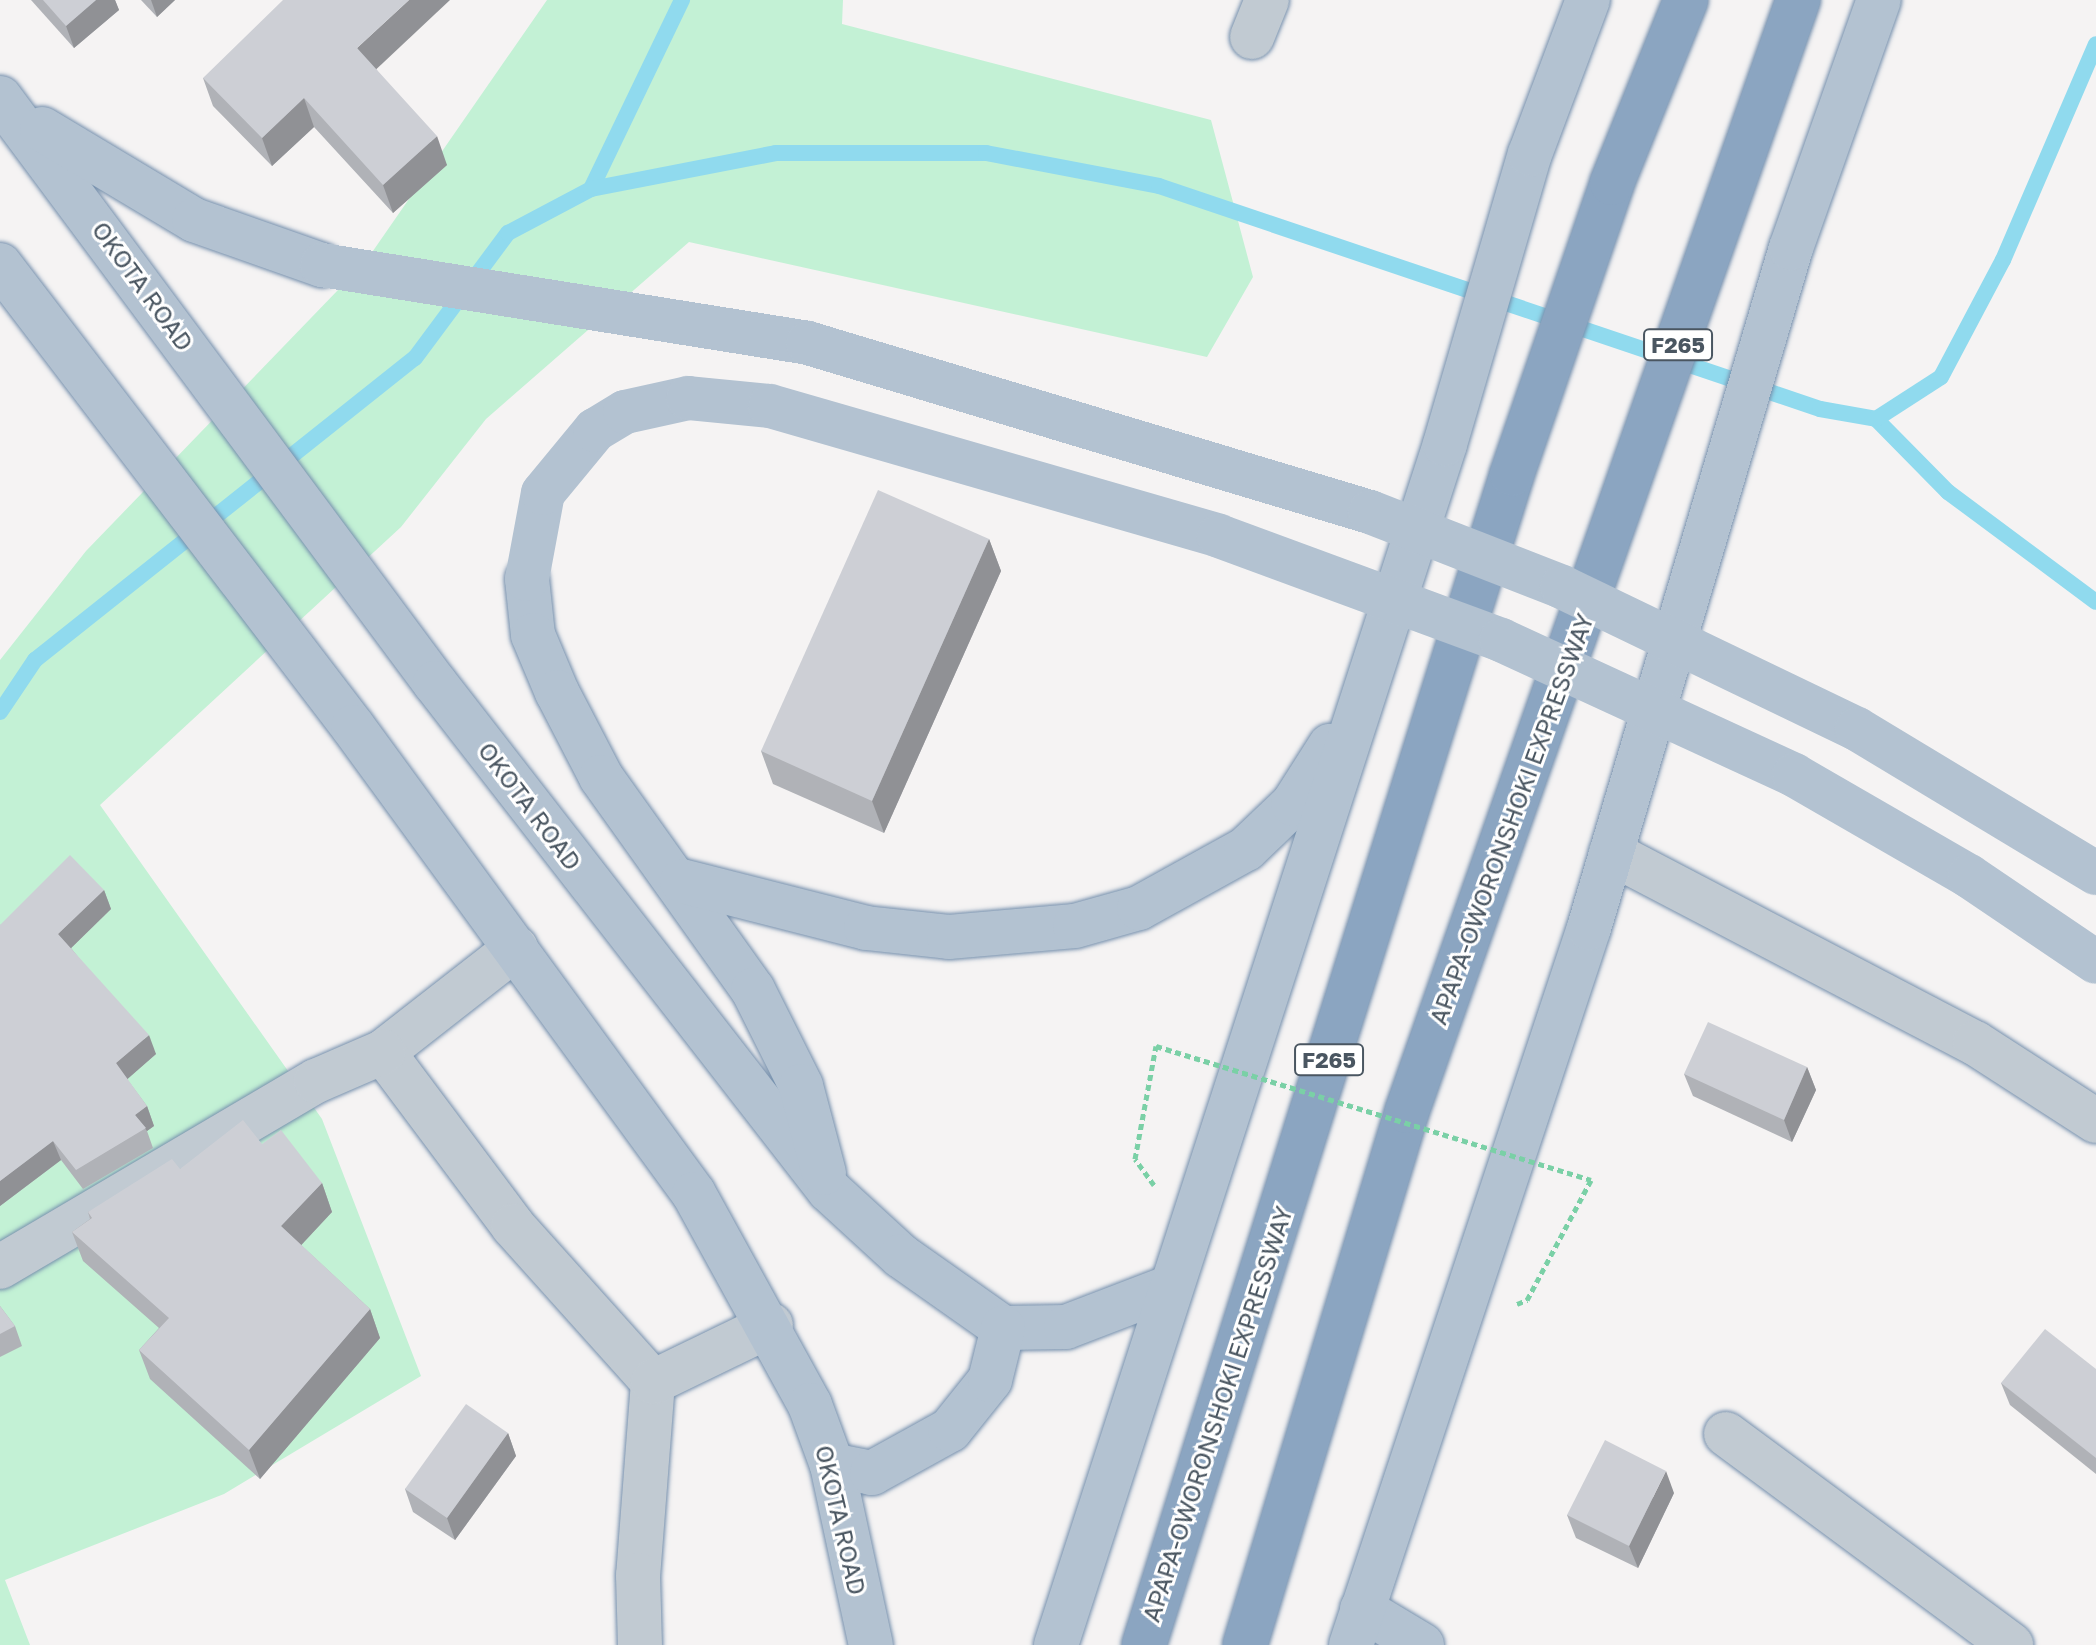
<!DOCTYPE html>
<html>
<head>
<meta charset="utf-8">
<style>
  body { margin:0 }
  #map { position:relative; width:2096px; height:1645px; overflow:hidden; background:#f5f3f3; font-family:"Golos Text",sans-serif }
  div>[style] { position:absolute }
  .green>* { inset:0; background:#c3f1d5 }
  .stream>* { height:16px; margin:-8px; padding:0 8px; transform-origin:8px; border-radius:8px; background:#90daee }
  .path>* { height:5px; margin-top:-2.5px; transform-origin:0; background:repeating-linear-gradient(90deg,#7ad0a6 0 6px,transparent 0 10px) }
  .roads { filter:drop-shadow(0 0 2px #7690ad) drop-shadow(0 0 2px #7690ad) }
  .minor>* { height:44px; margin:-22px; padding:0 22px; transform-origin:22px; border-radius:22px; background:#c1cad2 }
  .major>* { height:44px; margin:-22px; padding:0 22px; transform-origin:22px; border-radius:22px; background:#b3c2d1 }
  .highway>* { height:44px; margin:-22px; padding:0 22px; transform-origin:22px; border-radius:22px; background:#8ba5c1 }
  .path-bridge>* { height:5px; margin-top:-2.5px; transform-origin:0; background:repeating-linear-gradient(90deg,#7ad0a6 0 6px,transparent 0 10px) }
  .major-bridge>* { height:44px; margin:-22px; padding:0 22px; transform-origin:22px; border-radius:22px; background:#b3c2d1 }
  .wall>* { inset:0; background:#b0b2b7 }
  .shaded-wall>* { inset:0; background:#909195 }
  .building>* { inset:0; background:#cdcfd5 }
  span { translate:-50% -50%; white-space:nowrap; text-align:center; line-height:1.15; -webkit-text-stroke:6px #fff; paint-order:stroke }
  .shield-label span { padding:2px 6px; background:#fff; border:2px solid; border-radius:6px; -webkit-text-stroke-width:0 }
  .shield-label { font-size:22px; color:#4a5661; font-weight:700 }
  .street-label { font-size:24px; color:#4a5661 }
</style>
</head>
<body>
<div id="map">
  <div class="green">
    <div style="clip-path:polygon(547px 0,843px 0,842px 24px,1211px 120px,1253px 277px,1207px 357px,689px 242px,486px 419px,401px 527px,100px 805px,322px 1119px,421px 1376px,224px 1494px,5px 1580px,30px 1645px,0 1645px,0 660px,86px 551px,366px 261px)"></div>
  </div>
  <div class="stream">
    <div style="left:591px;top:189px;width:210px;rotate:-64.3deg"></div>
    <div style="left:1876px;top:419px;width:103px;rotate:45.4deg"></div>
    <div style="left:1948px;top:492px;width:184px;rotate:36.6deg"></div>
    <div style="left:0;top:712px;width:63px;rotate:-56.1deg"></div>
    <div style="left:35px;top:660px;width:485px;rotate:-38.5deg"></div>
    <div style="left:415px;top:358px;width:156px;rotate:-53.4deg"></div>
    <div style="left:508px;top:233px;width:94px;rotate:-27.9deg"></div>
    <div style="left:591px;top:189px;width:188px;rotate:-11deg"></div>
    <div style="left:776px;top:153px;width:210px"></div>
    <div style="left:986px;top:153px;width:176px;rotate:10.8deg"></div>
    <div style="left:1159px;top:186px;width:698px;rotate:18.64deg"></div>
    <div style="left:1820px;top:409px;width:57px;rotate:10.1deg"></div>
    <div style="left:1876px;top:419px;width:77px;rotate:-32.9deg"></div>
    <div style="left:1941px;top:377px;width:132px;rotate:-62.1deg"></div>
    <div style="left:2003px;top:260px;width:235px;rotate:-66.7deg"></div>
  </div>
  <div class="path">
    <div style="left:1154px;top:1185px;width:32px;rotate:-126deg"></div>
    <div style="left:1135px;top:1159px;width:115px;rotate:-79.5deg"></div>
    <div style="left:1517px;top:1304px;width:11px;rotate:-22deg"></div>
    <div style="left:1527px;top:1300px;width:136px;rotate:-61.9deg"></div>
  </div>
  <div class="roads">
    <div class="minor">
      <div style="left:1252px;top:37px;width:40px;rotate:-68deg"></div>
      <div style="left:1611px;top:853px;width:411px;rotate:27.6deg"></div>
      <div style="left:1975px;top:1043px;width:144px;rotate:32.8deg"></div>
      <div style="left:516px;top:948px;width:169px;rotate:142deg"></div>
      <div style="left:383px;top:1052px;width:217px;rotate:53.2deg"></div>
      <div style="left:513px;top:1226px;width:210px;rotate:48.1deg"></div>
      <div style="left:653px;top:1382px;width:194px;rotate:94.4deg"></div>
      <div style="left:638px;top:1575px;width:70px;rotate:88.4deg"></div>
      <div style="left:0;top:1267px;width:367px;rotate:-30.5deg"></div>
      <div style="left:316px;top:1081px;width:73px;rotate:-23.4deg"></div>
      <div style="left:653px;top:1382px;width:131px;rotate:-25.8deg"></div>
      <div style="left:1726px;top:1434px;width:355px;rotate:36.5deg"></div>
    </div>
    <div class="major">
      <div style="left:0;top:98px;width:729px;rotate:53.37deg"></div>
      <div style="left:435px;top:683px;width:642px;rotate:52.15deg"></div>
      <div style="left:829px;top:1190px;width:98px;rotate:42.5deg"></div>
      <div style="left:901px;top:1256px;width:125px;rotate:35.2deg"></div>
      <div style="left:1003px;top:1328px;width:63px;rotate:-0.9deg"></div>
      <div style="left:1066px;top:1327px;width:111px;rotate:-21deg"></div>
      <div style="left:42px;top:129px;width:177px;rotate:30.9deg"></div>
      <div style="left:194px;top:220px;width:136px;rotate:19.4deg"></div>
      <div style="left:0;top:265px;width:581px;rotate:52.62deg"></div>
      <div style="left:353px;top:727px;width:578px;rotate:53.86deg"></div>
      <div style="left:694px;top:1194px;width:241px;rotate:61.2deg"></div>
      <div style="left:810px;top:1405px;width:64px;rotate:69.9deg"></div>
      <div style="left:832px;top:1465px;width:184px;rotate:77.8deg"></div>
      <div style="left:527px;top:579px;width:56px;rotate:83.9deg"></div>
      <div style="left:533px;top:635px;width:62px;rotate:67.2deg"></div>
      <div style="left:557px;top:692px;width:96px;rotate:62.6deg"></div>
      <div style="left:601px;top:777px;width:262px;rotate:54.5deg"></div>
      <div style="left:753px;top:990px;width:107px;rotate:63.4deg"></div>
      <div style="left:801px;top:1086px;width:90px;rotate:75.2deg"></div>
      <div style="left:682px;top:881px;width:190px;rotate:14.3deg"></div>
      <div style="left:866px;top:928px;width:83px;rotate:6.2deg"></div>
      <div style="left:949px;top:937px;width:126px;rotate:-5deg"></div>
      <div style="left:1075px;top:926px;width:66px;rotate:-15.7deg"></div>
      <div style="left:1139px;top:908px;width:122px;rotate:-28.9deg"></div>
      <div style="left:1246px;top:849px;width:65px;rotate:-43.8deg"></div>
      <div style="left:1293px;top:804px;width:69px;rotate:-57.5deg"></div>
      <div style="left:832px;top:1465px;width:41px;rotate:11.3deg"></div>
      <div style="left:872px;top:1473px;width:89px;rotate:-28.9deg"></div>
      <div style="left:950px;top:1430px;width:64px;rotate:-51.3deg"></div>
      <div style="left:990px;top:1380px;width:54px;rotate:-76deg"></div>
      <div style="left:1362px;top:1609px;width:70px;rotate:31deg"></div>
      <div style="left:1056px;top:1645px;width:1262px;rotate:-72.05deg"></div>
      <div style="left:1445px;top:444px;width:302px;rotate:-73.7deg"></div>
      <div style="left:1530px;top:154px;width:165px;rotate:-69.4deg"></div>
      <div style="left:1351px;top:1645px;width:755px;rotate:-71.64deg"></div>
      <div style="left:1589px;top:928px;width:709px;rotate:-73.46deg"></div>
      <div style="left:1791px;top:248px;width:263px;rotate:-70.5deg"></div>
    </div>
    <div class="highway">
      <div style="left:1144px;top:1645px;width:1227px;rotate:-72.55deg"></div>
      <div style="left:1512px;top:474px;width:308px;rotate:-71deg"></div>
      <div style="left:1612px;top:183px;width:197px;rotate:-68deg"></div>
      <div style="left:1245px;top:1645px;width:558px;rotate:-73.12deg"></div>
      <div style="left:1407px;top:1111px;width:1178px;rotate:-70.61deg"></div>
    </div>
  </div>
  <div class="path-bridge">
    <div style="left:1156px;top:1046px;width:455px;rotate:17.1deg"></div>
  </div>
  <div class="major-bridge">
    <div style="left:322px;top:265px;width:492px;rotate:9.1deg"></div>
    <div style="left:808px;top:343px;width:587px;rotate:16.74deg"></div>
    <div style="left:1370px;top:512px;width:206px;rotate:21.3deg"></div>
    <div style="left:1562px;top:587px;width:327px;rotate:25.7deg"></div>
    <div style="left:1857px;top:729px;width:279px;rotate:31.1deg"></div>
    <div style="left:527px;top:579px;width:87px;rotate:-79.5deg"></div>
    <div style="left:543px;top:493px;width:82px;rotate:-50.5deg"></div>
    <div style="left:595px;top:430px;width:35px;rotate:-31deg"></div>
    <div style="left:625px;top:412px;width:65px;rotate:-12.5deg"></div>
    <div style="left:688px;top:398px;width:82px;rotate:5.6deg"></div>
    <div style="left:770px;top:406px;width:467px;rotate:16.1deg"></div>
    <div style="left:1219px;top:536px;width:301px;rotate:20.2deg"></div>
    <div style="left:1501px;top:640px;width:323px;rotate:24.7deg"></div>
    <div style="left:1794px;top:775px;width:202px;rotate:30deg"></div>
    <div style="left:1969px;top:876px;width:153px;rotate:34.1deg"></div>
  </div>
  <div class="wall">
    <div style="clip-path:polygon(31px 0,115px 0,119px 10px,74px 48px)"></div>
    <div style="clip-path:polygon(141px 0,175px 0,157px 17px)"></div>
    <div style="clip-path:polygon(376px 69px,447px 165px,393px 213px,314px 127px,272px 166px,213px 106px,203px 78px)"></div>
    <div style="clip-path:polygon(989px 539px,1001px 571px,884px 833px,773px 784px,761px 751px)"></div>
    <div style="clip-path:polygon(104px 890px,111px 909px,71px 948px,156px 1054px,127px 1079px,147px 1106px,154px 1126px,147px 1131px,153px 1148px,83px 1189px,61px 1160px,0 1206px,0 925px)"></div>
    <div style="clip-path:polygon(1807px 1067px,1816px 1090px,1792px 1142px,1693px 1096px,1684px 1074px)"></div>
    <div style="clip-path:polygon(262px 1144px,322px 1183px,332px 1212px,301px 1245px,370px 1309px,380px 1338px,260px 1479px,150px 1379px,139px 1350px,159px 1328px,83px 1261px,72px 1232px,90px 1219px,88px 1212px,180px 1169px)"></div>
    <div style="clip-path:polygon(0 1306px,15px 1326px,22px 1346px,0 1357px)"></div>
    <div style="clip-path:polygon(2096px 1369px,2096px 1474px,2010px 1405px,2001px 1383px)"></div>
    <div style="clip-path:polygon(508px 1433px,516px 1456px,455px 1540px,413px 1512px,405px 1489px)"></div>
    <div style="clip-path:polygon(1674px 1493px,1638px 1568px,1576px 1538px,1567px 1515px)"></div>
  </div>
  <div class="shaded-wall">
    <div style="clip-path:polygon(96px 0,115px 0,119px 10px,74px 48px,66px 26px)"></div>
    <div style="clip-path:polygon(151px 0,175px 0,157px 17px)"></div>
    <div style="clip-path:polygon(409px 0,450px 0,368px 77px,357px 48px)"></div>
    <div style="clip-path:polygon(304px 98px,314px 127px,272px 166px,262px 138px)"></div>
    <div style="clip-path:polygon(437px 136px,447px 165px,393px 213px,383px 185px)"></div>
    <div style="clip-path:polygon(989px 539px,1001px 571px,884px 833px,872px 801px)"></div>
    <div style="clip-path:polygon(104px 890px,111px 909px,65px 954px,58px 934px)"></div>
    <div style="clip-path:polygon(149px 1035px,156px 1054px,123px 1083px,116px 1063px)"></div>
    <div style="clip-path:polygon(1807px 1067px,1816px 1090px,1792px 1142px,1784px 1120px)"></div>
    <div style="clip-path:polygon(147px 1106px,154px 1126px,147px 1131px,135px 1115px)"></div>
    <div style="clip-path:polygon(53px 1141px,61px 1160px,0 1206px,0 1181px)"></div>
    <div style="clip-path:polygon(322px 1183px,332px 1212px,292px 1255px,281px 1226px)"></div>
    <div style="clip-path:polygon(370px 1309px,380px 1338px,260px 1479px,249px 1450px)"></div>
    <div style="clip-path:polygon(508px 1433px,516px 1456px,455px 1540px,447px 1518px)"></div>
    <div style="clip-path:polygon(1666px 1471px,1674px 1493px,1638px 1568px,1629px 1546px)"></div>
  </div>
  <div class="building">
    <div style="clip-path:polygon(43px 0,96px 0,66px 26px)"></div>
    <div style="clip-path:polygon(283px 0,409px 0,357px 48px,437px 136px,383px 185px,304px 98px,262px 138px,203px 78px)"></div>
    <div style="clip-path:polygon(878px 490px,989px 539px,872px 801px,761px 751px)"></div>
    <div style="clip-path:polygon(70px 855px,104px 890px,58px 934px,149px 1035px,116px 1063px,147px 1106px,135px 1115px,146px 1128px,76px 1170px,53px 1141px,0 1181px,0 925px)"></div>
    <div style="clip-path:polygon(1708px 1022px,1807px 1067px,1784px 1120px,1684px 1074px)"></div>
    <div style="clip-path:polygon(243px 1120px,262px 1144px,281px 1130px,322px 1183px,281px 1226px,370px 1309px,249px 1450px,139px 1350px,169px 1318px,72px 1232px,92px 1218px,88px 1212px,172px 1159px,180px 1169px)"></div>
    <div style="clip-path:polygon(0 1306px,15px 1326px,0 1334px)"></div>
    <div style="clip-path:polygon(2045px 1329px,2096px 1369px,2096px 1458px,2001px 1383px)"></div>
    <div style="clip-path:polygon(466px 1404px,508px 1433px,447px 1518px,405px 1489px)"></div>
    <div style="clip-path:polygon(1605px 1440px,1666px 1471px,1629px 1546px,1567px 1515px)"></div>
  </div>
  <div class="shield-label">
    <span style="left:1678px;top:345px">F265</span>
    <span style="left:1329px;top:1060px">F265</span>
  </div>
  <div class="street-label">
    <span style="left:143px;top:286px;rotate:54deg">OKOTA ROAD</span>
    <span style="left:530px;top:806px;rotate:53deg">OKOTA ROAD</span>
    <span style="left:1511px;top:819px;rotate:-70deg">APAPA-OWORONSHOKI EXPRESSWAY</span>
    <span style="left:1217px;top:1414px;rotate:-72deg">APAPA-OWORONSHOKI EXPRESSWAY</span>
    <span style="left:841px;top:1520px;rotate:77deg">OKOTA ROAD</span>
  </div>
</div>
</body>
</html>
